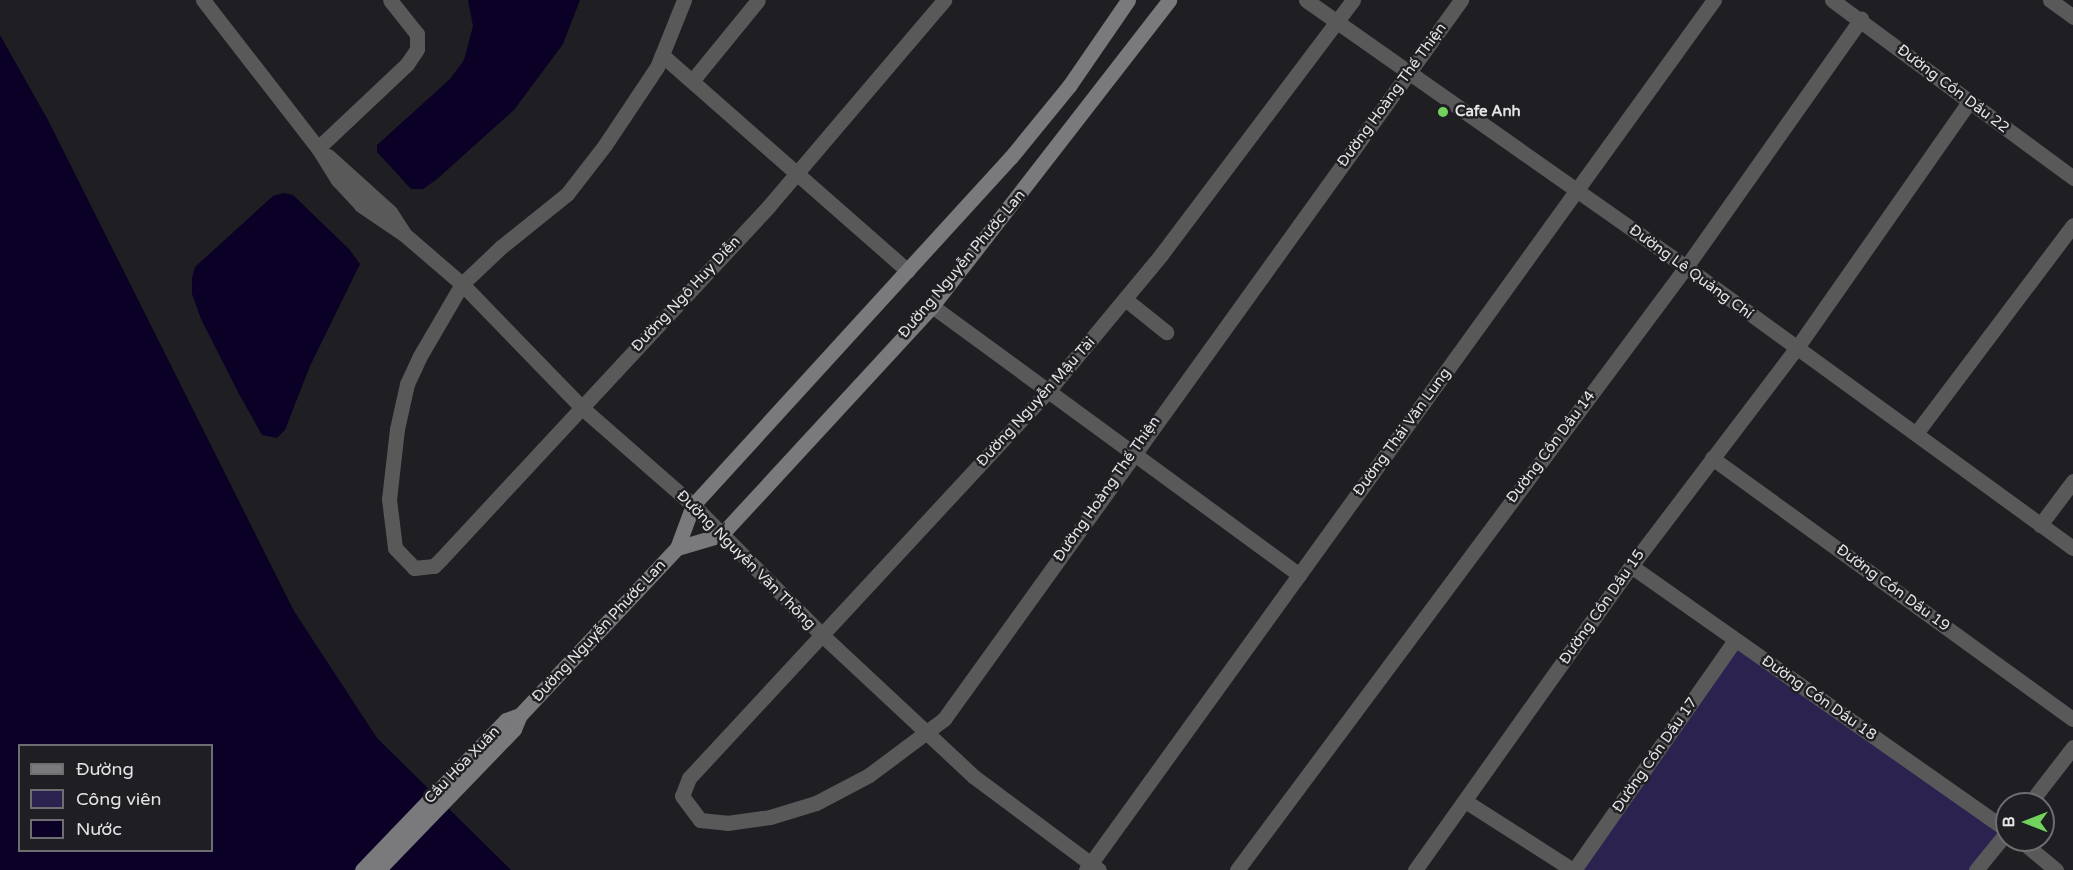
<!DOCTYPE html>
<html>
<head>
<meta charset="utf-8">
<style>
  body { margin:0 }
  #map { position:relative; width:2073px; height:870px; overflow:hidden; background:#1f1e22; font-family:"Varela Round",sans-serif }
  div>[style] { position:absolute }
  .green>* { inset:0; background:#2c2250 }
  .water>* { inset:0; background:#0b0025 }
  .minor>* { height:15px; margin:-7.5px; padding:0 7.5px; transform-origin:7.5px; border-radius:7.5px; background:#59595a }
  .secondary>* { height:15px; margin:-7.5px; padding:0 7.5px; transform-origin:7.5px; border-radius:7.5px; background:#7a797c }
  .dots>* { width:16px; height:16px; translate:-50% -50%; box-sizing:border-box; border:3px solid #1f1e22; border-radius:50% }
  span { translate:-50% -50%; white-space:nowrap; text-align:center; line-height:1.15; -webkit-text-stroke:5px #1f1e22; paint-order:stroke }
  .street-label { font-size:15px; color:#e4e4e7 }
  .poi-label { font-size:15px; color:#e4e4e7; font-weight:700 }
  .left { translate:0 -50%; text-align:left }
  .legend { position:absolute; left:18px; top:744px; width:195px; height:108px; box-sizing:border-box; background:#1f1e22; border:2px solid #6e6d71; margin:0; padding:8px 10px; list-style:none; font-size:18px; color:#e4e4e7 }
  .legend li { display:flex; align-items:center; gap:12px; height:30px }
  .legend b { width:30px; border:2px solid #6e6d71 }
  .north { position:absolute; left:1995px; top:792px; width:60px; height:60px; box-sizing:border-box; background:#1f1e22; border:2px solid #6e6d71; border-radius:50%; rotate:270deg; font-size:16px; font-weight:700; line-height:24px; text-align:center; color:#e4e4e7 }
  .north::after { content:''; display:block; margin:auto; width:21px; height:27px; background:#71d35e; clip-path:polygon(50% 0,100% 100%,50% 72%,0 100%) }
</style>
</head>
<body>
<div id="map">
  <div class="green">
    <div style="clip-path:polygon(1735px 640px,2007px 830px,1976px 870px,1574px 870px)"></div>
  </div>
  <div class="water">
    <div style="clip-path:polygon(468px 0,580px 0,563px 44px,514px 110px,436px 180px,423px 189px,411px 189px,377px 152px,377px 145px,450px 79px,464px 60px,473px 26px)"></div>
    <div style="clip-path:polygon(evenodd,0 35px,48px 120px,294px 611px,377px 738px,511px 870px,0 870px,0 35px,20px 746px,212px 746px,212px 850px,20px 850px,20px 746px)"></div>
    <div style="clip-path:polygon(284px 193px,293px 195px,349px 249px,360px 264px,310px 366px,285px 430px,277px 438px,262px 435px,239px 394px,201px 319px,192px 294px,192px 278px,195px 267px,273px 196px)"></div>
  </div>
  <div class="minor">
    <div style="left:203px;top:0;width:187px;rotate:52.2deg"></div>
    <div style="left:318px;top:148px;width:38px;rotate:58deg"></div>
    <div style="left:338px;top:180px;width:34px;rotate:47deg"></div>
    <div style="left:361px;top:205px;width:53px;rotate:34.3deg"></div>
    <div style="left:405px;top:235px;width:75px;rotate:40.7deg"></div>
    <div style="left:462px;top:284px;width:171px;rotate:45.9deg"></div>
    <div style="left:581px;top:407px;width:149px;rotate:41.2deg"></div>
    <div style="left:693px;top:505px;width:183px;rotate:45.2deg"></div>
    <div style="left:822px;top:635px;width:207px;rotate:43deg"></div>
    <div style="left:973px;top:776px;width:157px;rotate:36.7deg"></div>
    <div style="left:684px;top:0;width:72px;rotate:111.9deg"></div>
    <div style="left:657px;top:67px;width:94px;rotate:123.7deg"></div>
    <div style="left:605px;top:145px;width:62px;rotate:127.8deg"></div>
    <div style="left:567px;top:194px;width:85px;rotate:141.2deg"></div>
    <div style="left:501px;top:247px;width:54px;rotate:136.5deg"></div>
    <div style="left:462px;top:284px;width:83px;rotate:120.3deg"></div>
    <div style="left:420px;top:356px;width:31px;rotate:115deg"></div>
    <div style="left:407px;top:384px;width:46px;rotate:102.5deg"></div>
    <div style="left:397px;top:429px;width:70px;rotate:96.5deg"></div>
    <div style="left:389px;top:499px;width:49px;rotate:83deg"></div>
    <div style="left:395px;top:548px;width:28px;rotate:46deg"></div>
    <div style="left:414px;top:568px;width:20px;rotate:-6deg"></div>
    <div style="left:434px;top:566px;width:10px;rotate:-45deg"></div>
    <div style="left:441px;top:559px;width:480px;rotate:-47.1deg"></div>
    <div style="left:768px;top:207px;width:272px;rotate:-49.6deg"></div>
    <div style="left:1306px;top:0;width:464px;rotate:35.1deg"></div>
    <div style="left:1686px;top:267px;width:478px;rotate:36deg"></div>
    <div style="left:1353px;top:0;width:319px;rotate:127deg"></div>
    <div style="left:1161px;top:255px;width:177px;rotate:129.7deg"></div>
    <div style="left:1048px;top:391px;width:528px;rotate:132.85deg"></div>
    <div style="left:689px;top:778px;width:19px;rotate:111deg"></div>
    <div style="left:682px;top:796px;width:30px;rotate:53deg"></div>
    <div style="left:700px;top:820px;width:27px;rotate:6deg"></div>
    <div style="left:727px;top:823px;width:43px;rotate:-7.9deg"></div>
    <div style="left:770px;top:817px;width:48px;rotate:-16.9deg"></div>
    <div style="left:816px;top:803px;width:60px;rotate:-27.8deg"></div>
    <div style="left:869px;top:775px;width:94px;rotate:-36.7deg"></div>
    <div style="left:944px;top:719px;width:886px;rotate:-54.28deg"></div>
    <div style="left:1832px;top:0;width:300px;rotate:36.4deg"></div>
    <div style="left:2050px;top:0;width:29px;rotate:36deg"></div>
    <div style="left:662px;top:55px;width:327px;rotate:41.3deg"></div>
    <div style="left:692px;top:81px;width:104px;rotate:-50.8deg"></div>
    <div style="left:318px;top:148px;width:122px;rotate:-43.3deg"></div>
    <div style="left:407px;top:64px;width:18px;rotate:-56deg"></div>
    <div style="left:417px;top:49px;width:15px;rotate:-90deg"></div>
    <div style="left:417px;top:34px;width:43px;rotate:-128.5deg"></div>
    <div style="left:328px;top:156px;width:84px;rotate:42.1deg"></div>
    <div style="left:390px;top:212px;width:24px;rotate:57deg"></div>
    <div style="left:1125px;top:299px;width:53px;rotate:38.8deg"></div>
    <div style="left:932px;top:306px;width:455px;rotate:36.2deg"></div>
    <div style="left:1917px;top:432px;width:259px;rotate:-53deg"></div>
    <div style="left:1712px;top:458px;width:445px;rotate:35.9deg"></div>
    <div style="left:2040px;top:525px;width:55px;rotate:-53.1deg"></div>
    <div style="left:1631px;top:566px;width:459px;rotate:35.1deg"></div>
    <div style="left:1465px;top:801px;width:128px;rotate:32.6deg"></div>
    <div style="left:2029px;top:804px;width:72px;rotate:-52.3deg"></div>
    <div style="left:2020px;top:840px;width:47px;rotate:39.8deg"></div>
    <div style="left:1086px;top:870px;width:1073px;rotate:-54.18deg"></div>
    <div style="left:1237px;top:870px;width:752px;rotate:-53.33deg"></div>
    <div style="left:1686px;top:267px;width:304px;rotate:-54.8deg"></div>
    <div style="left:1415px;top:870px;width:373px;rotate:-54.6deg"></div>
    <div style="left:1631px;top:566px;width:273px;rotate:-52.8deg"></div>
    <div style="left:1796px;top:349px;width:302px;rotate:-55deg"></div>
    <div style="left:1574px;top:870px;width:281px;rotate:-55deg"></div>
    <div style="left:1976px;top:870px;width:49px;rotate:-50.8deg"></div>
  </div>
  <div class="secondary">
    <div style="left:677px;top:548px;width:46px;rotate:-16.5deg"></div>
    <div style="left:721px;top:535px;width:311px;rotate:-47.3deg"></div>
    <div style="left:932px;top:306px;width:387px;rotate:-52.2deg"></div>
    <div style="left:362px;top:870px;width:208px;rotate:-46.2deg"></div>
    <div style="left:506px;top:720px;width:15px;rotate:-20deg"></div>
    <div style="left:378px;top:870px;width:196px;rotate:-46deg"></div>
    <div style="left:514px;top:729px;width:15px;rotate:-67deg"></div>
    <div style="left:520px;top:715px;width:229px;rotate:-46.8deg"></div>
    <div style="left:677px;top:548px;width:46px;rotate:-69.6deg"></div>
    <div style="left:693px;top:505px;width:471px;rotate:-47.6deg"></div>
    <div style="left:1011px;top:157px;width:92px;rotate:-50.8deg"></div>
    <div style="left:1069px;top:86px;width:104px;rotate:-55.5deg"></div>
  </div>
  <div class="dots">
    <div style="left:1443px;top:112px;background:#71d35e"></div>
  </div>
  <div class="street-label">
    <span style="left:1953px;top:89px;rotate:37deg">Đường Cồn Dầu 22</span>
    <span style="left:1392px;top:95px;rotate:-54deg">Đường Hoàng Thế Thiện</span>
    <span style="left:962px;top:264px;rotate:-50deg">Đường Nguyễn Phước Lan</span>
    <span style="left:1691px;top:272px;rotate:36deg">Đường Lê Quảng Chí</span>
    <span style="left:686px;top:294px;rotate:-47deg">Đường Ngô Huy Diễn</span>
    <span style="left:1036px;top:402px;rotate:-48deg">Đường Nguyễn Mậu Tài</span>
    <span style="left:1402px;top:432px;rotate:-54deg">Đường Thái Văn Lung</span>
    <span style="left:1551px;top:447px;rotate:-53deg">Đường Cồn Dầu 14</span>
    <span style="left:1107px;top:489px;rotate:-55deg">Đường Hoàng Thế Thiện</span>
    <span style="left:746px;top:560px;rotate:45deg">Đường Nguyễn Văn Thông</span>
    <span style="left:1893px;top:588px;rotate:36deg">Đường Cồn Dầu 19</span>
    <span style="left:1602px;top:607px;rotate:-55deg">Đường Cồn Dầu 15</span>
    <span style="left:599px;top:631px;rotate:-47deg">Đường Nguyễn Phước Lan</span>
    <span style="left:1819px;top:698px;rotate:35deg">Đường Cồn Dầu 18</span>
    <span style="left:1655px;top:755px;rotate:-55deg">Đường Cồn Dầu 17</span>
    <span style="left:462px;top:765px;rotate:-46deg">Cầu Hòa Xuân</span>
  </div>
  <div class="poi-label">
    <span class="left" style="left:1455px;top:112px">Cafe Anh</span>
  </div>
  <ul class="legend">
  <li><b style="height:8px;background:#7a797c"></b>Đường</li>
  <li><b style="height:16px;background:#2c2250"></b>Công viên</li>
  <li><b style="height:16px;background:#0b0025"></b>Nước</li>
  </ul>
  <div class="north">B</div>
</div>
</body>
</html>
